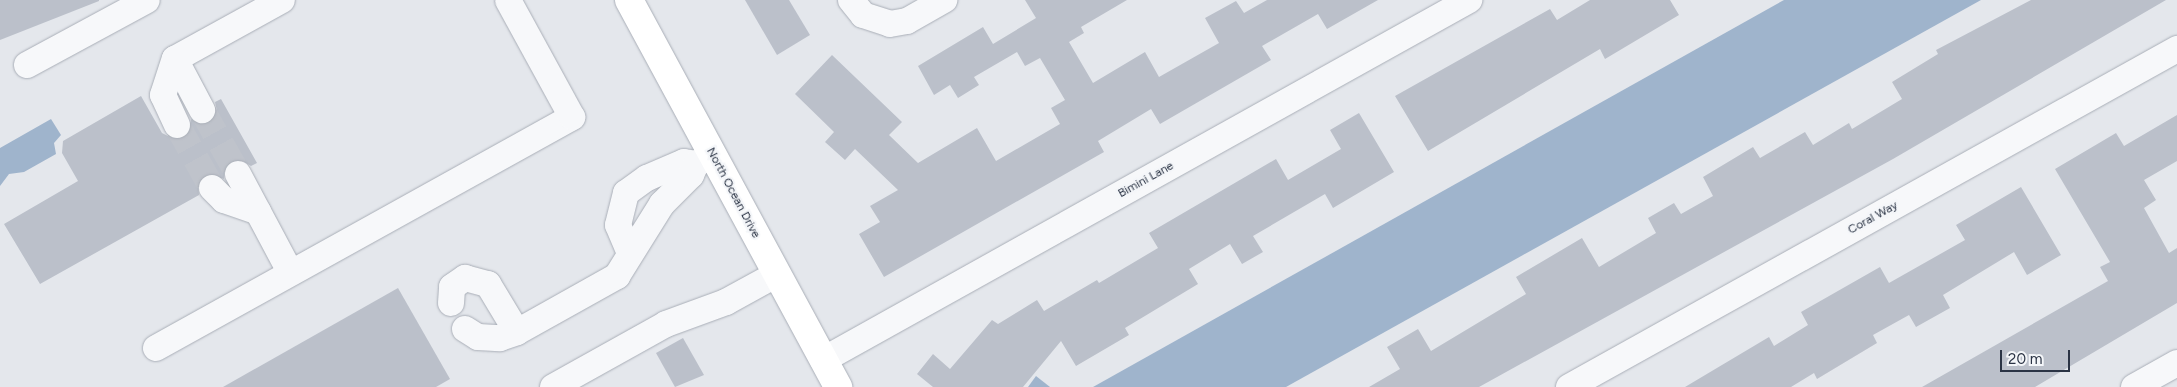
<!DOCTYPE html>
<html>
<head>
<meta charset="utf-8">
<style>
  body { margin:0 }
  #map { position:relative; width:2177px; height:387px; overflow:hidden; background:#e4e7ec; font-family:Figtree,sans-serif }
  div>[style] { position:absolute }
  .water>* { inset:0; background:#9fb4cc }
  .building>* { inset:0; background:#bbc0ca }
  .minor-tunnel>* { height:26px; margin-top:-13px; transform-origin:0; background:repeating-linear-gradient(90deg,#bfc3cb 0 26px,transparent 0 39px) }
  .roads { filter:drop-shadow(0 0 1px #a9aeb7) drop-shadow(0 0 1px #a9aeb7) }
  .minor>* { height:26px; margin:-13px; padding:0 13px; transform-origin:13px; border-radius:13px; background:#f7f8fa }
  .major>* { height:28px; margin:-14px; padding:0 14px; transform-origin:14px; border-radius:14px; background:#fff }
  span { translate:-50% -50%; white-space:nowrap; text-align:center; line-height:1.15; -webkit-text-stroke:4.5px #f4f6f9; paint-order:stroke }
  .street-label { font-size:12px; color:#2b3445 }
  .scale { position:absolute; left:2000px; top:350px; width:70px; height:22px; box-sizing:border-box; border:2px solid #2b3445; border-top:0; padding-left:6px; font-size:15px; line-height:18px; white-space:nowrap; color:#2b3445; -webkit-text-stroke:4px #f4f6f9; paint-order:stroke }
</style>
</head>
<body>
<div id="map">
  <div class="water">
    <div style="clip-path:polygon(1784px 0,1981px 0,1286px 387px,1093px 387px)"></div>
    <div style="clip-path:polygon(51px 119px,61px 135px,54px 143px,56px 154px,24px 172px,9px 174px,0 186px,0 148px)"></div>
    <div style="clip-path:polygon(1036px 376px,1050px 387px,1028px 387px)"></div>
  </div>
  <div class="building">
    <div style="clip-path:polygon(0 0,99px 0,99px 1px,0 40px)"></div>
    <div style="clip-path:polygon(745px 0,789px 0,810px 35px,777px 55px)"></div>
    <div style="clip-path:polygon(1025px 0,1127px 0,1081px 27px,1084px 33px,1069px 42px,1093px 83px,1145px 52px,1159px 77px,1219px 43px,1205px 18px,1236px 1px,1244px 13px,1267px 0,1378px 0,1327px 29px,1318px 14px,1262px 46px,1271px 60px,1160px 124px,1151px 109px,1098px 141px,1104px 152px,884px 277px,859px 234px,880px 222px,870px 206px,898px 190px,855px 149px,845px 160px,825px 142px,834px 132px,795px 94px,832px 55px,902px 122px,889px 135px,918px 163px,977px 128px,996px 161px,1060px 124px,1051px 108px,1065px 100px,1040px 58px,1025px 66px,1017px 52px,974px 77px,979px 85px,958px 98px,950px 85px,934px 95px,918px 66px,983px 27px,993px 44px,1036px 18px)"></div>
    <div style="clip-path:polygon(1590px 0,1670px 0,1679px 15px,1605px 59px,1600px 49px,1428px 151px,1395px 96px,1550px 9px,1557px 20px)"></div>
    <div style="clip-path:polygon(2031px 0,2166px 0,1893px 159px,1479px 387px,1369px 387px,1400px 369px,1387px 347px,1418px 329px,1431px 351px,1526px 294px,1516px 277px,1582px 238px,1599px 267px,1656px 233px,1648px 218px,1674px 203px,1681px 214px,1713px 196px,1703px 177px,1753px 147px,1760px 158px,1805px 132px,1813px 145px,1849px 123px,1852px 129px,1902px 99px,1892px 82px,1938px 54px,1936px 50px)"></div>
    <div style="clip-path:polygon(141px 96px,162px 133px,176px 140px,189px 134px,191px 119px,201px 125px,209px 123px,217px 111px,215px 102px,221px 99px,257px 163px,251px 166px,239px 159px,231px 161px,225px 166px,224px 179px,208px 174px,198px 184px,199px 195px,40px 284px,4px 224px,78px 181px,62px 153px,63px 141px)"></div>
    <div style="clip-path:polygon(1359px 113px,1394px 172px,1333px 208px,1325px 194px,1253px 236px,1263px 252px,1242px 264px,1230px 244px,1189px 269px,1198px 284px,1125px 328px,1129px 335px,1076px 366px,1061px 341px,1023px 387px,933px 387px,917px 374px,933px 354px,950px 369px,992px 320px,998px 324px,1037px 300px,1044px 311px,1097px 280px,1099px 283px,1158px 248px,1149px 233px,1276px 159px,1288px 180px,1341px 149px,1330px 130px)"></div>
    <div style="clip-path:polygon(2177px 115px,2177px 161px,2144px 180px,2156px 200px,2144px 208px,2169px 253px,2177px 248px,2177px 303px,2035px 387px,1922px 387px,2108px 281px,2100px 267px,2110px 262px,2055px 169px,2116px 133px,2124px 146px)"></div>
    <div style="clip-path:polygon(2021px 187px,2061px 255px,2027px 275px,2014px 252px,1943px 295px,1950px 308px,1916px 327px,1909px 315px,1873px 335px,1877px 343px,1817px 379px,1814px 373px,1791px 387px,1685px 387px,1769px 337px,1774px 346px,1808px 325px,1801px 312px,1880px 267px,1889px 283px,1965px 240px,1956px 225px)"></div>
    <div style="clip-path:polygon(398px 288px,450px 379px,436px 387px,223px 387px)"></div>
    <div style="clip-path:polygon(683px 338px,704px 375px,675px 387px,656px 353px)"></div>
  </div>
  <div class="minor-tunnel">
    <div style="left:202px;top:110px;width:73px;rotate:60.6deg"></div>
    <div style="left:177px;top:125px;width:72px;rotate:60.9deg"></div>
  </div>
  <div class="roads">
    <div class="minor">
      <div style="left:851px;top:0;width:19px;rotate:51deg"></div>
      <div style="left:863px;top:15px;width:28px;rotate:18deg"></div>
      <div style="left:890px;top:24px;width:17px;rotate:-10deg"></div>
      <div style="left:907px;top:21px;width:43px;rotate:-29.6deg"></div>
      <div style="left:175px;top:59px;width:58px;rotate:62.1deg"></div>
      <div style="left:27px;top:65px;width:136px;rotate:-28.4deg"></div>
      <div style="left:177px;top:125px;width:33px;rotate:-115deg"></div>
      <div style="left:163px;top:95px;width:38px;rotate:-72deg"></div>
      <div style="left:175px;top:59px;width:122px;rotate:-28.9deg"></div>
      <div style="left:238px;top:174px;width:111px;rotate:62deg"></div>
      <div style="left:212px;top:188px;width:17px;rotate:45deg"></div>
      <div style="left:224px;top:200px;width:36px;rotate:19deg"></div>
      <div style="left:629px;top:251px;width:28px;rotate:-113deg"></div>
      <div style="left:618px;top:225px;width:33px;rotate:-76deg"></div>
      <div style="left:626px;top:193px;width:26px;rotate:-36deg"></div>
      <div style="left:647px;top:178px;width:40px;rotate:-23.4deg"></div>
      <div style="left:684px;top:162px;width:12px;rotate:9deg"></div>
      <div style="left:451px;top:303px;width:16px;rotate:-86deg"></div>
      <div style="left:452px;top:287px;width:16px;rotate:-35deg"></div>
      <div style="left:465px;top:278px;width:24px;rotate:15deg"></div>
      <div style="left:488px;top:284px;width:56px;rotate:58.9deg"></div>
      <div style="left:465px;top:329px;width:15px;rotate:32deg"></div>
      <div style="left:478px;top:337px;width:22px;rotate:3deg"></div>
      <div style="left:500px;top:338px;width:18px;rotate:-19deg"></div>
      <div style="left:517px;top:332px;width:115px;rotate:-29.2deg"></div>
      <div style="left:617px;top:276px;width:85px;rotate:-58deg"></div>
      <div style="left:662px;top:204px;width:41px;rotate:-45deg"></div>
      <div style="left:691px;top:175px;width:12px;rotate:-66deg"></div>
      <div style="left:696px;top:164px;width:18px;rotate:-29deg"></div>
      <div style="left:156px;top:348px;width:476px;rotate:-29deg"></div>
      <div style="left:572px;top:117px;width:133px;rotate:-118.7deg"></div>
      <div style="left:823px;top:360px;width:740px;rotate:-29.13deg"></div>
      <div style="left:553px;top:387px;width:129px;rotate:-29.1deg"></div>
      <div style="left:666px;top:324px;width:64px;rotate:-20.1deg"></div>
      <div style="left:726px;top:302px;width:58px;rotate:-28.8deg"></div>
      <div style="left:1569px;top:387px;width:696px;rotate:-29.07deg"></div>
      <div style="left:2134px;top:387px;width:49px;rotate:-29.2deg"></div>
    </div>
    <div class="major">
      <div style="left:629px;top:0;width:440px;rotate:61.6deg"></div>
    </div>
  </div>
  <div class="street-label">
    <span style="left:1146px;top:180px;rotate:-29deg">Bimini Lane</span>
    <span style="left:733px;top:193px;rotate:62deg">North Ocean Drive</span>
    <span style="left:1873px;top:218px;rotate:-29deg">Coral Way</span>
  </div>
  <div class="scale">20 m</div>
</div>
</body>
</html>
